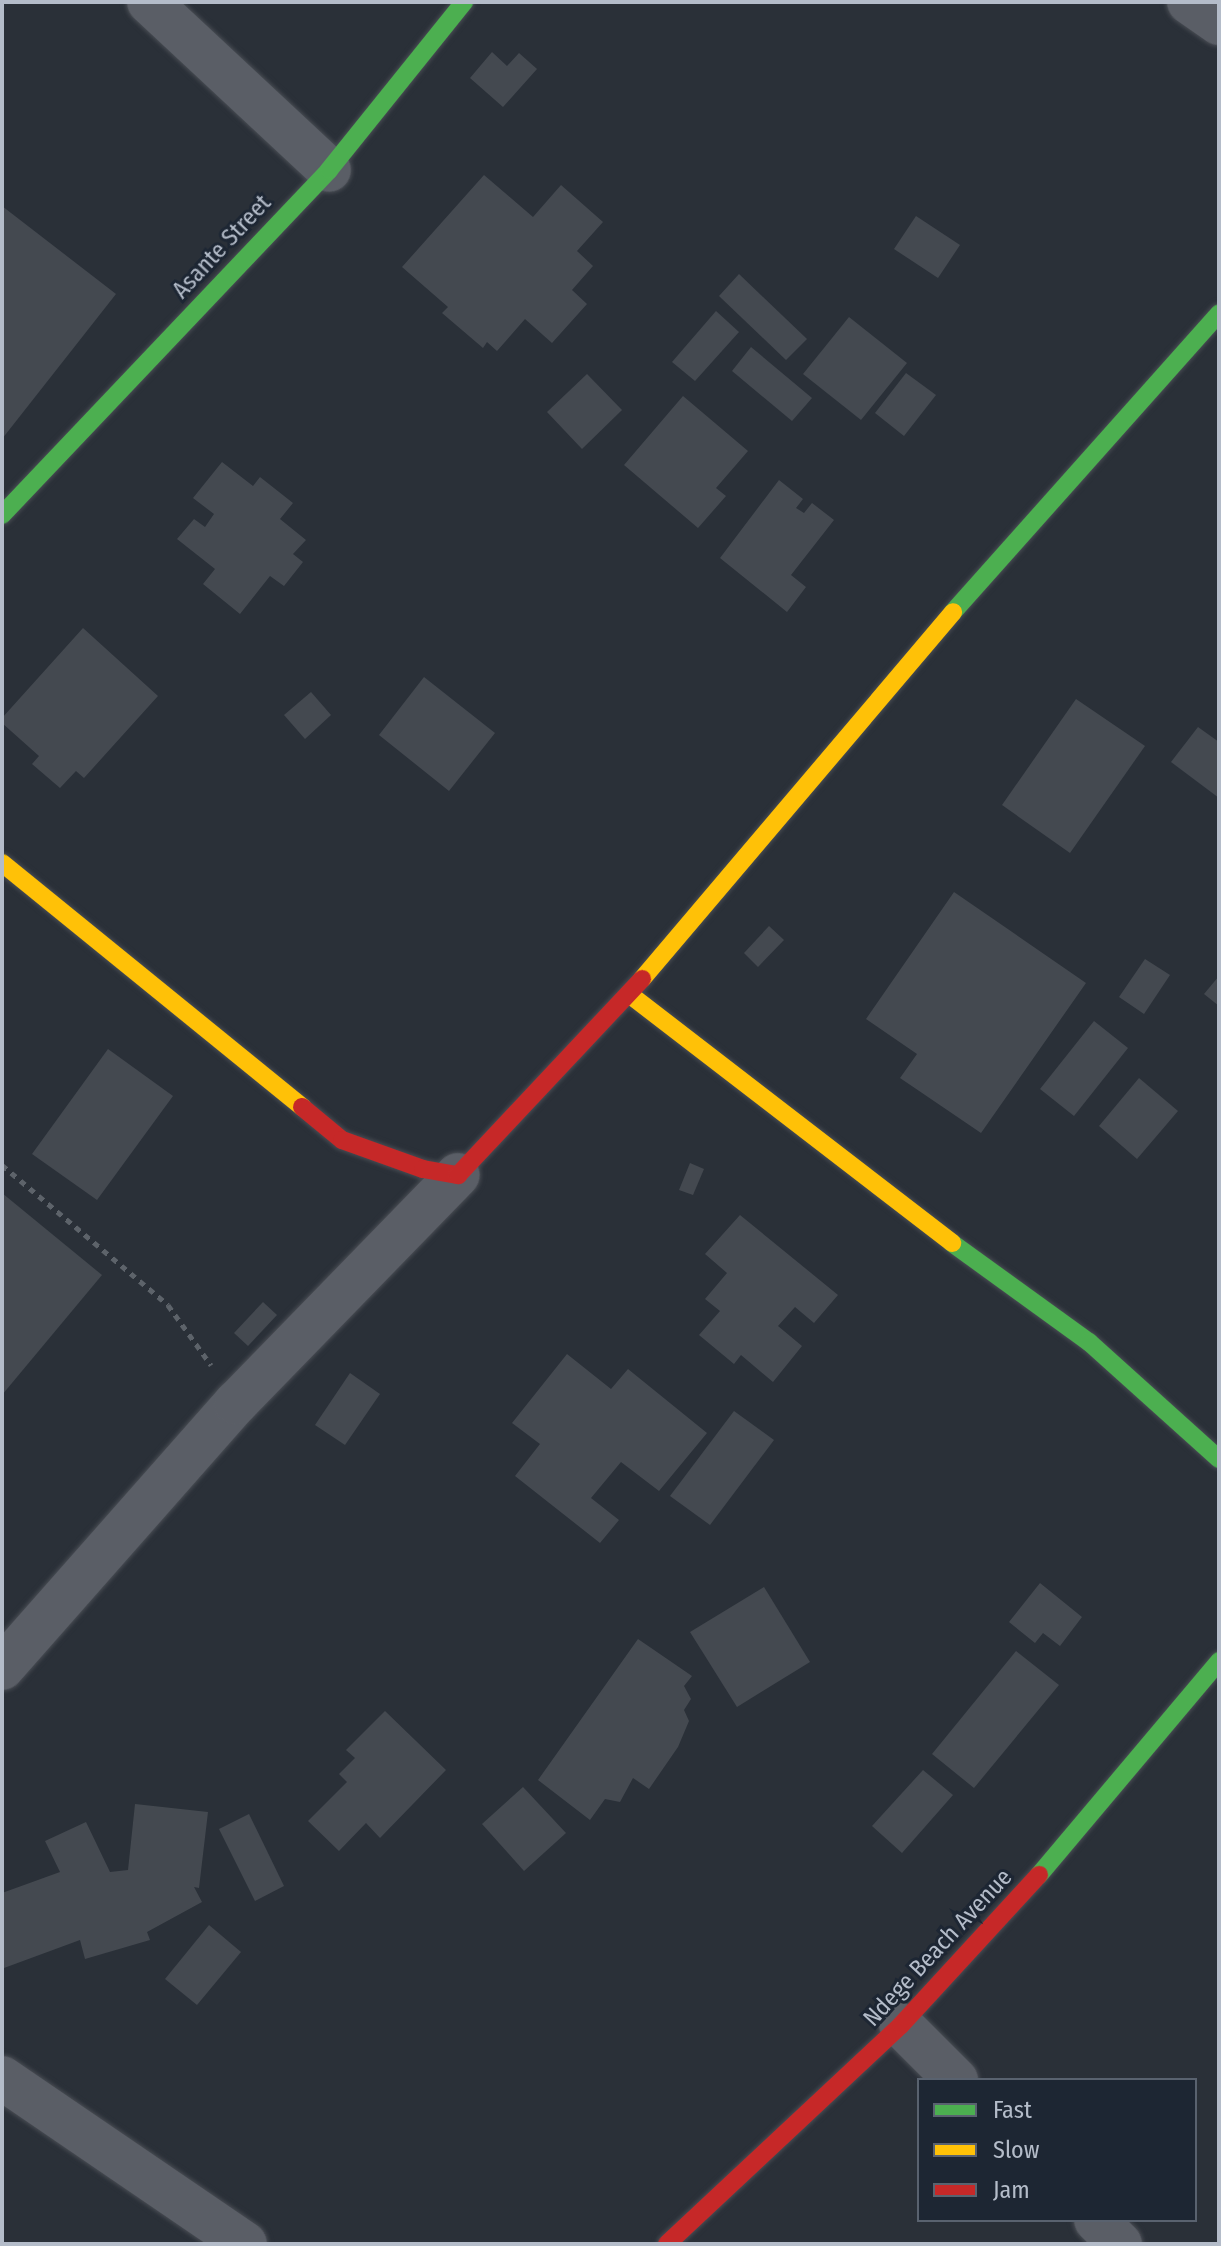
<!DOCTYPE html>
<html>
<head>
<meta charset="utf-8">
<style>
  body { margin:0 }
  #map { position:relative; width:1221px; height:2246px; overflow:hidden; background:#2a3038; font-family:"Fira Sans Condensed",sans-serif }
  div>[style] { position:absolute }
  .building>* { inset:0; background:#444950 }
  .path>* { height:5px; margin-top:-2.5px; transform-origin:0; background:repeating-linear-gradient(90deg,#5d636a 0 6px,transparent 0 12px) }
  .roads { filter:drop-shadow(0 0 2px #484c53) drop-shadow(0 0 2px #484c53) }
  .street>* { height:44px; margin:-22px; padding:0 22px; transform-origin:22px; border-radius:22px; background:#5a5e66 }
  .fast>* { height:18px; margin:-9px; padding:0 9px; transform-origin:9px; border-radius:9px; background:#4caf50 }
  .slow>* { height:18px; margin:-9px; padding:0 9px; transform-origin:9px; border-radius:9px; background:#ffc107 }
  .jam>* { height:18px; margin:-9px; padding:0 9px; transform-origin:9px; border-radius:9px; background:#c62828 }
  span { translate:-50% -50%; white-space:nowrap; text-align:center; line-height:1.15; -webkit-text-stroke:6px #1d2633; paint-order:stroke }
  .street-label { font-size:24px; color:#b4bcc9 }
  .frame { position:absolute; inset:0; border:4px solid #b4bcc9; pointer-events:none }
  .legend { position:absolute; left:917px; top:2078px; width:280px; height:144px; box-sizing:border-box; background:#1d2633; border:2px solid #59626f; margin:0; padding:10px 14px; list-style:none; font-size:24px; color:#b4bcc9 }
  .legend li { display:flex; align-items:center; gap:16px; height:40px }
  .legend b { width:40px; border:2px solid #59626f }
</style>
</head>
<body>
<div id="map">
  <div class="building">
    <div style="clip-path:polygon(492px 52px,507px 66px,519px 53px,537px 69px,503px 107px,470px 78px)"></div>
    <div style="clip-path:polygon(484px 175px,533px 217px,561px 185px,603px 222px,577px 251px,593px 266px,572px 290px,587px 304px,552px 343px,525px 319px,497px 351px,487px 342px,483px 348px,442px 313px,448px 307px,402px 267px)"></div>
    <div style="clip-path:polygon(2px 206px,116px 294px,2px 439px)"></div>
    <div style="clip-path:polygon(916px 216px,960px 245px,938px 278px,894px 249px)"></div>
    <div style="clip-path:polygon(739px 274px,807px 339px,786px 360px,719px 296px)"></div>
    <div style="clip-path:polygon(716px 311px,739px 332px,695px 381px,672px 362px)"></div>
    <div style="clip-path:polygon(849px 317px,907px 363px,861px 420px,803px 374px)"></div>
    <div style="clip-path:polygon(751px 347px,812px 398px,792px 421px,732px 371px)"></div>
    <div style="clip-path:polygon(906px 373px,936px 395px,904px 436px,875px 413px)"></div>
    <div style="clip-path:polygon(587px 374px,622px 410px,582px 449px,547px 412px)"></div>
    <div style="clip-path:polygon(683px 396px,748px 451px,716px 488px,726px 496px,698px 528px,624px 465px)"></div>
    <div style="clip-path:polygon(222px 462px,253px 486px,260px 477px,293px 503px,280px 519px,306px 540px,293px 554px,303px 562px,284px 586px,270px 576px,240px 614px,203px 584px,215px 569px,177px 539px,194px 519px,205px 527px,214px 514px,193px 498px)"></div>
    <div style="clip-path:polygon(779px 480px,803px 499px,796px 508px,804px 513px,812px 503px,834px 520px,791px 575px,806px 587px,787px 612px,720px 558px)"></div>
    <div style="clip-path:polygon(83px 628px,158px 696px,84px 778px,76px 771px,60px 788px,32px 764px,39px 756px,2px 723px,2px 718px)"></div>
    <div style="clip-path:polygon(424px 677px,495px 733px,449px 791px,379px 735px)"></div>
    <div style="clip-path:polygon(311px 692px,331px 715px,305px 739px,284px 715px)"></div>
    <div style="clip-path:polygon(1076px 699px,1145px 746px,1070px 853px,1002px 805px)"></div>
    <div style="clip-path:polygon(1198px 727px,1219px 742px,1219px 798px,1171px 762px)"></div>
    <div style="clip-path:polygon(954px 892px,1086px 983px,981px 1133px,900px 1078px,917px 1054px,866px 1019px)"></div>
    <div style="clip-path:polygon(769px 926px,784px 940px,758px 967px,744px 953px)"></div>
    <div style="clip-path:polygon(1145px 959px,1170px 975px,1144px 1014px,1119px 997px)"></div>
    <div style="clip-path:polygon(1219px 976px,1219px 1006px,1204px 994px)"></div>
    <div style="clip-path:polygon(1094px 1021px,1128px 1048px,1074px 1116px,1040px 1089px)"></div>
    <div style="clip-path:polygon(108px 1049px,173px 1096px,97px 1200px,32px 1154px)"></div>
    <div style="clip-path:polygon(1139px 1078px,1178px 1111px,1137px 1159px,1099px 1126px)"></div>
    <div style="clip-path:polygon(690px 1163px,704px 1169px,693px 1195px,679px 1190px)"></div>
    <div style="clip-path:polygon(2px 1193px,102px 1275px,2px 1395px)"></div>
    <div style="clip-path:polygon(740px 1215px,838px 1295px,814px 1323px,795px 1307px,778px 1326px,802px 1346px,773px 1382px,741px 1355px,734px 1364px,699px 1335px,720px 1311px,705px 1299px,727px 1273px,705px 1254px)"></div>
    <div style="clip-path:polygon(263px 1302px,277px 1315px,248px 1346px,234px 1333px)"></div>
    <div style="clip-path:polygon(567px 1354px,611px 1389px,628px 1369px,707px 1433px,659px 1491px,621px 1462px,591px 1498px,619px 1520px,600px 1543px,515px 1476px,540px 1444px,512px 1423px)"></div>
    <div style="clip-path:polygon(350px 1373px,380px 1394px,345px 1445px,315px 1425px)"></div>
    <div style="clip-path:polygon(734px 1411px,774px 1440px,710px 1525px,670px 1496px)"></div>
    <div style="clip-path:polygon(1040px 1583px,1082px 1617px,1060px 1646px,1043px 1633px,1035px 1643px,1009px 1622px)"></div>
    <div style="clip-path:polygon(764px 1587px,810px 1662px,737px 1707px,690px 1632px)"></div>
    <div style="clip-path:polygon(638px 1639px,692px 1676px,684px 1686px,691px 1699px,684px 1710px,689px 1721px,678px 1747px,649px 1789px,633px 1778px,620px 1802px,605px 1799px,590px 1820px,538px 1780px)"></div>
    <div style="clip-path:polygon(1016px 1651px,1059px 1685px,974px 1788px,932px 1754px)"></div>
    <div style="clip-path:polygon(385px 1711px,446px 1770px,380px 1838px,366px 1823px,339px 1851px,308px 1821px,347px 1782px,339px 1774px,355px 1758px,346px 1750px)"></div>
    <div style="clip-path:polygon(923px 1770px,953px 1795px,902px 1853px,872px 1826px)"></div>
    <div style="clip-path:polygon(523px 1787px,566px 1833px,524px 1871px,482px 1824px)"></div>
    <div style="clip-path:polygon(135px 1804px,208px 1812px,199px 1888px,194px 1887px,202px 1902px,147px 1932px,150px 1940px,85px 1959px,80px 1940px,4px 1968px,2px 1893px,60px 1872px,45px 1841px,86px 1822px,110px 1872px,128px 1870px)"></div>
    <div style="clip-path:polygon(249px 1814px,284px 1886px,255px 1901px,219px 1829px)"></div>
    <div style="clip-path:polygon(209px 1925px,241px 1952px,197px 2005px,165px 1979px)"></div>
  </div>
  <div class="path">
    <div style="left:2px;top:1165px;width:217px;rotate:40.1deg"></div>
    <div style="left:168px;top:1305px;width:74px;rotate:54.4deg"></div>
  </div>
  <div class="roads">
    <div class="street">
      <div style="left:149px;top:2px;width:246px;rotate:43deg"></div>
      <div style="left:1189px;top:2px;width:37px;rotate:35deg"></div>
      <div style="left:2px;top:1668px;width:354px;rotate:-48.6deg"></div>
      <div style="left:236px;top:1403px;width:318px;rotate:-45.8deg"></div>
      <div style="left:901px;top:2025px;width:78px;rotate:45deg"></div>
      <div style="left:2px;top:2078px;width:294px;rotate:34.3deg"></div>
      <div style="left:1096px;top:2220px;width:34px;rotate:45deg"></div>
    </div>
    <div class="fast">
      <div style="left:2px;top:515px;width:475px;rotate:-46.5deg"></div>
      <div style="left:329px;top:170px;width:216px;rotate:-51.2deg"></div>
      <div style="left:953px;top:612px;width:400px;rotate:-48.3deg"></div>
      <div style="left:952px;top:1243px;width:169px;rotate:35.9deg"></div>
      <div style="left:1089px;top:1342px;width:175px;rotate:42deg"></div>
      <div style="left:1039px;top:1875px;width:280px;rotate:-49.9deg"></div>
    </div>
    <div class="slow">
      <div style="left:2px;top:863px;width:387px;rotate:39.1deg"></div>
      <div style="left:642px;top:979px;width:481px;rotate:-49.7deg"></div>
      <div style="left:629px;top:994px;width:408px;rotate:37.6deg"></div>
    </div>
    <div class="jam">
      <div style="left:302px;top:1107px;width:52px;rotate:39.5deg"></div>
      <div style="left:342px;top:1140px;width:86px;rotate:19.7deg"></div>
      <div style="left:423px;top:1169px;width:36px;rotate:10deg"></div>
      <div style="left:458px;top:1175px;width:269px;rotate:-46.8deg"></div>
      <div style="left:667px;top:2244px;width:320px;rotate:-43.1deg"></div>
      <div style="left:901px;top:2025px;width:204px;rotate:-47.4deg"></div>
    </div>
  </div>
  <div class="street-label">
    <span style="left:222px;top:247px;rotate:-47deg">Asante Street</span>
    <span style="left:938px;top:1948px;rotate:-47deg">Ndege Beach Avenue</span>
  </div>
  <div class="frame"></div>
  <ul class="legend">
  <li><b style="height:10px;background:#4caf50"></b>Fast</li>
  <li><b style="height:10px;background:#ffc107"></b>Slow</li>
  <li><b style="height:10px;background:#c62828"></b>Jam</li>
  </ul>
</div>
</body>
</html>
